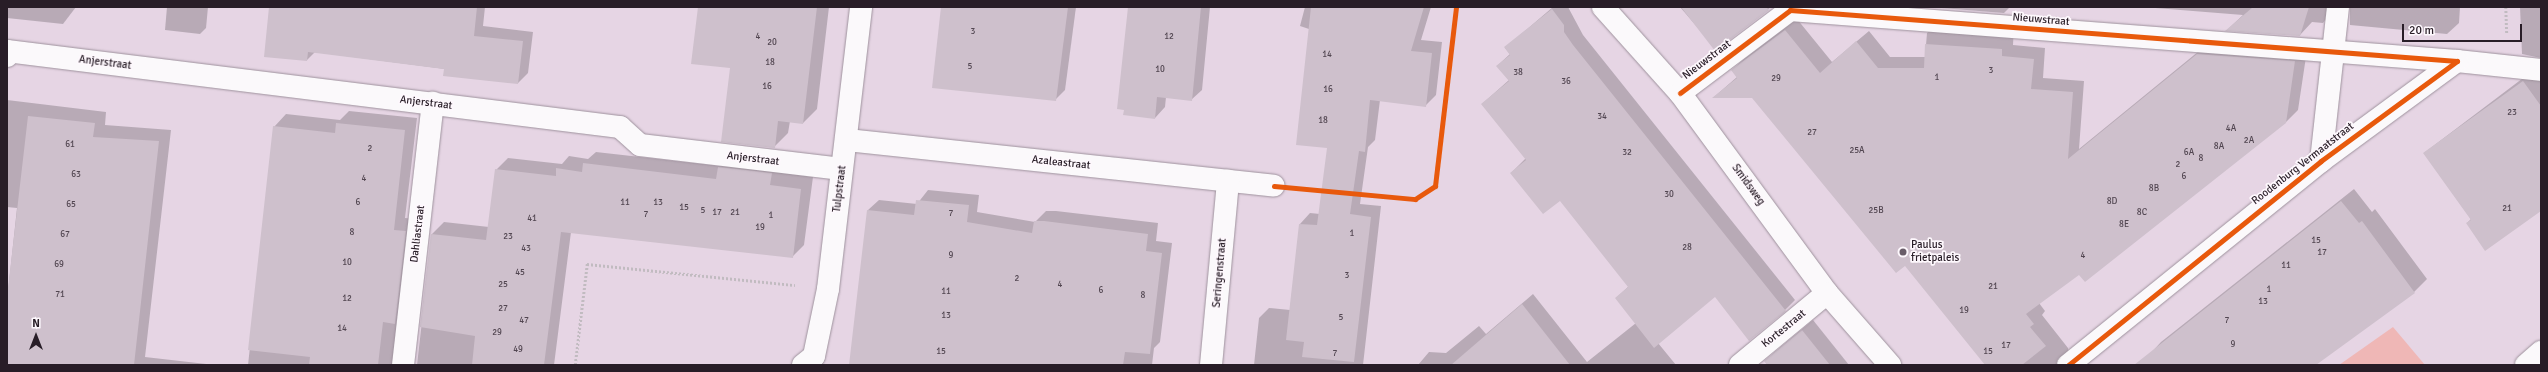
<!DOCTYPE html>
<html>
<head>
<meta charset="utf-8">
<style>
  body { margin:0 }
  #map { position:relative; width:2548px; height:372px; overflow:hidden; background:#e6d5e4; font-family:Signika,sans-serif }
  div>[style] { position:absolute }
  .green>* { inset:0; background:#efb7b6 }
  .shadow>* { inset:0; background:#0003 }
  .building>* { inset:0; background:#cec0cc }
  .path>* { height:2.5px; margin-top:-1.25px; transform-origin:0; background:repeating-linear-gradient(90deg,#c1bbc0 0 2px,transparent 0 4px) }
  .roads { filter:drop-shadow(0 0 1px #9e929d) drop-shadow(0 0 1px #9e929d) }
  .minor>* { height:22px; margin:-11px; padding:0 11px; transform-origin:11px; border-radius:11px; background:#fbf9fb }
  .cycleway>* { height:5px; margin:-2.5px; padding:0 2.5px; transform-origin:2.5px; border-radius:2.5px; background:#e8590c }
  .dots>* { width:11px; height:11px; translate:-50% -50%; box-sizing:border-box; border:2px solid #fef8fd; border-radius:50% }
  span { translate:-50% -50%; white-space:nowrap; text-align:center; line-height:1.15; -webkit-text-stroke:3.5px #fef8fd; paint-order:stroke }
  .number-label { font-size:9px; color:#524651 }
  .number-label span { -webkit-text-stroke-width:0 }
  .street-label { font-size:11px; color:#281d27 }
  .poi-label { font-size:11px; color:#281d27 }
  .left { translate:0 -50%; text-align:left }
  .frame { position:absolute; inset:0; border:8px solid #281d27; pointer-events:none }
  .north { position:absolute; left:16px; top:316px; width:40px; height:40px; -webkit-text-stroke:3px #fef8fd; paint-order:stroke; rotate:0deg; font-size:11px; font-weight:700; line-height:16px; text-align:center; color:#281d27 }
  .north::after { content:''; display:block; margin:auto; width:14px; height:18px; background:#281d27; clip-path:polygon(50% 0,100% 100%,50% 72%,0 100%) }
  .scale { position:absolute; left:2402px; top:24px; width:120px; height:18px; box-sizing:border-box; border:2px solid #281d27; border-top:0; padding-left:5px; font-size:12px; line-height:14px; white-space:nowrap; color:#281d27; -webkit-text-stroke:3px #fef8fd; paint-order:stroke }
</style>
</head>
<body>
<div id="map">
  <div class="green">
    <div style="clip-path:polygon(2393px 327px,2425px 365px,2339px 365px)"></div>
  </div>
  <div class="shadow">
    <div style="clip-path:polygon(7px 7px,76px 7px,63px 24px,7px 18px)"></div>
    <div style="clip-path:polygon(167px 7px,208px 7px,206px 28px,200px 34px,165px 30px)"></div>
    <div style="clip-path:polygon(270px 7px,485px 7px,483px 26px,533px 32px,528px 73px,518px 83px,445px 69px,315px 52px,307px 60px)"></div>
    <div style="clip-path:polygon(699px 7px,829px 7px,817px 109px,803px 123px,790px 121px,788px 133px,774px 147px)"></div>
    <div style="clip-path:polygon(942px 7px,1076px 7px,1065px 90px,1055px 100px)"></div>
    <div style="clip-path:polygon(1129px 7px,1210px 7px,1202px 90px,1191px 100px,1166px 97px,1165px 107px,1155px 118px,1125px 109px)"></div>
    <div style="clip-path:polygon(1305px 7px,1431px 7px,1421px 40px,1442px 42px,1436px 95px,1425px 106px,1380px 100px,1375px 140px,1368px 147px,1360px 204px,1381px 206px,1363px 365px,1254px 365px,1259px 318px,1269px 308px,1290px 310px,1300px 224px,1310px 213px,1320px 214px,1328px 147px,1309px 29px,1300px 26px)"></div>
    <div style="clip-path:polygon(1553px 7px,1568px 7px,1583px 35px,1795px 300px,1785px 310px,1715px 296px,1658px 343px,1676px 365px,1418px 365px,1429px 352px,1446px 353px,1479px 326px,1486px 334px,1533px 294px,1587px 362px,1636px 323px,1616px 298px,1629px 286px,1560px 199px,1511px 173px,1526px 158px,1482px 104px,1509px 80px,1497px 66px,1510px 54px,1505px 48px)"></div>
    <div style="clip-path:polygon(1680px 7px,1771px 7px,1716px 49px)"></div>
    <div style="clip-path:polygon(1929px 7px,2010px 7px,2004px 13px)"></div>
    <div style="clip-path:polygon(2143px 7px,2335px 7px,2323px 23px,2312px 22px,2300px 35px,2227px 30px,2243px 15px)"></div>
    <div style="clip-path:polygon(2350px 7px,2460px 7px,2459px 23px,2447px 34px,2350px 25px)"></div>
    <div style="clip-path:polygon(2520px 7px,2541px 7px,2541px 58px,2522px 54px)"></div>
    <div style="clip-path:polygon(1797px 19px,1832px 62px,1869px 31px,1890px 57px,1925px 57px,1927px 33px,1939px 22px,2014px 27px,2013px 45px,2045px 48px,2043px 78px,2084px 81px,2079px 149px,2210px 42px,2307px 50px,2298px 110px,2286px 122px,2039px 303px,2045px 311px,2042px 315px,2068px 348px,2070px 361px,2080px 365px,1987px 365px,1906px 264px,1752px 97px,1714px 97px,1737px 77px,1732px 70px,1744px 59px)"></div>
    <div style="clip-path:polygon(2535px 69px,2541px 77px,2541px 210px,2467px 223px,2471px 219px,2424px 153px)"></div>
    <div style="clip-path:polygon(7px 100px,106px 112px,105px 125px,171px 130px,145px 357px,215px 365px,7px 365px,7px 301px,17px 208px,7px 207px)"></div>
    <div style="clip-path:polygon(349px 111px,417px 118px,405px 218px,417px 219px,413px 365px,248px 365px,274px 127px,286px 114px,340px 120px)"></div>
    <div style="clip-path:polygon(596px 152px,720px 166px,731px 155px,783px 161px,782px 173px,813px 177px,804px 245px,792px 257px,571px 232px,554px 365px,417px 365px,432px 234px,444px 222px,489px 227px,496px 170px,508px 158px,562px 164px,569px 156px,588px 159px)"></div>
    <div style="clip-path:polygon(2354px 189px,2372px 212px,2375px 209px,2427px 279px,2414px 292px,2314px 365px,2147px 365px,2149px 355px,2161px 342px)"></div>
    <div style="clip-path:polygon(928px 190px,979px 195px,977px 212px,1035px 222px,1046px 211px,1056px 211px,1158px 223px,1156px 241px,1172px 243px,1160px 342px,1154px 348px,1152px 365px,850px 365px,868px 210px,879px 200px,917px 204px)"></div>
    <div style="clip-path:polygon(1813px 320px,1849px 365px,1768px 365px,1765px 361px,1776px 351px)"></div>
  </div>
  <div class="building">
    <div style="clip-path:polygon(269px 7px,477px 7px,474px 36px,523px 41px,518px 84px,443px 76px,444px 69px,308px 52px,307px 61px,264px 57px)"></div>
    <div style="clip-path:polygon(698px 7px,817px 7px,803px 124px,778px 121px,775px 148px,721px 142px,730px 68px,691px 64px)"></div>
    <div style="clip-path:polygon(941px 7px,1068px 7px,1056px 101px,932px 88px)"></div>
    <div style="clip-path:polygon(1128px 7px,1201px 7px,1192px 101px,1157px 97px,1155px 119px,1123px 115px,1124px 110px,1117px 109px)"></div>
    <div style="clip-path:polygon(1311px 7px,1424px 7px,1411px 51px,1432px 53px,1426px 107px,1370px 100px,1365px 152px,1359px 151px,1350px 214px,1371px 217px,1354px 362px,1302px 357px,1304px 342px,1286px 340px,1299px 224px,1317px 225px,1327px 148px,1296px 145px)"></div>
    <div style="clip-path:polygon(1681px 7px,1766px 7px,1769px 10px,1715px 51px)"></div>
    <div style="clip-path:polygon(2253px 7px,2309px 7px,2300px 36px,2225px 31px)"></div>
    <div style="clip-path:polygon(1552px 9px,1564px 25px,1564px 32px,1573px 45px,1786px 311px,1749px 341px,1715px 297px,1654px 348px,1615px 298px,1628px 287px,1560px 201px,1543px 214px,1510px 173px,1526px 160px,1481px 104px,1509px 81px,1496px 66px,1510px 55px,1504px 47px)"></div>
    <div style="clip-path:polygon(1785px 30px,1820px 73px,1856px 41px,1878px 68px,1924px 68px,1925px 44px,2002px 49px,2002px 56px,2034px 59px,2031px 89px,2073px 92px,2068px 159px,2197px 54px,2295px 61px,2286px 123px,2085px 282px,2079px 275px,2026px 314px,2034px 324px,2030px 327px,2046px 346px,2022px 365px,1985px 365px,1905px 266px,1896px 273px,1752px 98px,1712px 98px,1737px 78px,1731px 70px)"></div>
    <div style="clip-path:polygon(2523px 81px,2541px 106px,2541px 211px,2485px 251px,2466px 223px,2471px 220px,2423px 153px)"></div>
    <div style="clip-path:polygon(28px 116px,95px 123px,93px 137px,159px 141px,134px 365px,7px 365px,7px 297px)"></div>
    <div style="clip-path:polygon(336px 123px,405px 130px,394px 230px,406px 231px,395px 324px,383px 322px,378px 365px,309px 365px,310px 357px,248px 350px,273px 126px,335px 133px)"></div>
    <div style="clip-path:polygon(583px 163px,716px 179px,718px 167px,772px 173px,770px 185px,801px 189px,793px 258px,561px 232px,544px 365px,472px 365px,475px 336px,420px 327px,431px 234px,486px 240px,495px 169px,556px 176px,556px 168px,582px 172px)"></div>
    <div style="clip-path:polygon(916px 200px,969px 205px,967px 222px,1032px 233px,1034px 221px,1044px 221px,1148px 234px,1146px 251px,1162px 253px,1150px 354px,1125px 352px,1123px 365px,849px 365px,867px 210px,914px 215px)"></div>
    <div style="clip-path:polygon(2341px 201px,2359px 223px,2362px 221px,2415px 293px,2316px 365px,2134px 365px)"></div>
    <div style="clip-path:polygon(1522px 304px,1570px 365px,1451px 365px)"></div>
    <div style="clip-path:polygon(1802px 330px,1830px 365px,1767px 365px,1764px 361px)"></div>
  </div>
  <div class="path">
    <div style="left:2506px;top:7px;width:27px;rotate:88deg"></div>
    <div style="left:575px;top:365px;width:102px;rotate:-83.2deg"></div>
    <div style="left:587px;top:264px;width:209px;rotate:5.8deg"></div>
  </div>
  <div class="roads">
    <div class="minor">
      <div style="left:1603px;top:7px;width:115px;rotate:48.2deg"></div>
      <div style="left:1680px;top:93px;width:248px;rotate:53.7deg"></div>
      <div style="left:1827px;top:293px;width:96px;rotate:48.8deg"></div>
      <div style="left:7px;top:56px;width:5px;rotate:-90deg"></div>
      <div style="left:7px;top:51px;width:618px;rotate:7.07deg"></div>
      <div style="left:620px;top:127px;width:27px;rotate:42deg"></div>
      <div style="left:640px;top:145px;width:203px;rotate:6.8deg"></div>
      <div style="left:2457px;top:61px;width:84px;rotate:6.1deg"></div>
      <div style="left:1680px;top:93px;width:138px;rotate:-37deg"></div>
      <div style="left:1790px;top:10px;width:669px;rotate:4.37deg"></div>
      <div style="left:2457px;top:61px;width:169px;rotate:143.7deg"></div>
      <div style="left:2321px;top:161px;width:325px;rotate:141.1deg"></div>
      <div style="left:847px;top:140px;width:429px;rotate:6.1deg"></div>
      <div style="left:2321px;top:161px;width:155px;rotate:-83.7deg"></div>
      <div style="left:403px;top:365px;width:264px;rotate:-83.5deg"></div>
      <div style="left:803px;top:365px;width:14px;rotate:-39deg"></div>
      <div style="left:814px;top:356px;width:68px;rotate:-78.2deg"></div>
      <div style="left:828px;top:289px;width:284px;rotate:-83.3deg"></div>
      <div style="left:1211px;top:365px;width:185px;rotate:-84.7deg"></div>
      <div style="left:1740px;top:365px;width:113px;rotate:-39.6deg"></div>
      <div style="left:2526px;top:365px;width:20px;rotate:-41deg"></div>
    </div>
  </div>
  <div class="cycleway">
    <div style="left:1680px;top:93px;width:138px;rotate:-37deg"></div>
    <div style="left:1790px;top:10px;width:669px;rotate:4.37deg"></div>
    <div style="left:2457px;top:61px;width:169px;rotate:143.7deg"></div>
    <div style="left:2321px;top:161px;width:325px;rotate:141.1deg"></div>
    <div style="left:1274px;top:186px;width:142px;rotate:5.3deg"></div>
    <div style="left:1415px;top:199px;width:24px;rotate:-33deg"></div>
    <div style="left:1435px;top:186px;width:180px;rotate:-83.3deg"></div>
  </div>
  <div class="dots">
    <div style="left:1903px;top:252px;background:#6a5d69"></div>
  </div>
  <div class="number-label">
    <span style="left:973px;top:32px">3</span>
    <span style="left:758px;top:37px">4</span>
    <span style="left:1169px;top:37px">12</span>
    <span style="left:772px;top:43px">20</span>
    <span style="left:1327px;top:55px">14</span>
    <span style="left:770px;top:63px">18</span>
    <span style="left:970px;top:67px">5</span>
    <span style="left:1160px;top:70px">10</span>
    <span style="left:1991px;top:71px">3</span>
    <span style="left:1518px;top:73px">38</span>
    <span style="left:1937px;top:78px">1</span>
    <span style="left:1776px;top:79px">29</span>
    <span style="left:1566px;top:82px">36</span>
    <span style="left:767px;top:87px">16</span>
    <span style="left:1328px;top:90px">16</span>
    <span style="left:2512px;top:113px">23</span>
    <span style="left:1602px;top:117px">34</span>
    <span style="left:1323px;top:121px">18</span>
    <span style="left:2231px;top:129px">4A</span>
    <span style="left:1812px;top:133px">27</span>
    <span style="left:2249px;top:141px">2A</span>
    <span style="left:70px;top:145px">61</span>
    <span style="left:2219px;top:147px">8A</span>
    <span style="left:370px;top:149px">2</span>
    <span style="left:1857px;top:151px">25A</span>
    <span style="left:1627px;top:153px">32</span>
    <span style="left:2189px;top:153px">6A</span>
    <span style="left:2201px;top:159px">8</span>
    <span style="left:2178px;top:165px">2</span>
    <span style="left:76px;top:175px">63</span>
    <span style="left:2184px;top:177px">6</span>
    <span style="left:364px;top:179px">4</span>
    <span style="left:2154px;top:189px">8B</span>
    <span style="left:1669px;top:195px">30</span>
    <span style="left:2112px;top:202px">8D</span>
    <span style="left:358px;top:203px">6</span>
    <span style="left:625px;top:203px">11</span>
    <span style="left:658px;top:203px">13</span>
    <span style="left:71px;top:205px">65</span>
    <span style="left:684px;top:208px">15</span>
    <span style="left:2507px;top:209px">21</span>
    <span style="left:703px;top:211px">5</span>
    <span style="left:1876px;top:211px">25B</span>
    <span style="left:717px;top:213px">17</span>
    <span style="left:735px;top:213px">21</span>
    <span style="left:2142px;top:213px">8C</span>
    <span style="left:951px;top:214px">7</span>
    <span style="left:646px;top:215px">7</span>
    <span style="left:771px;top:216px">1</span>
    <span style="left:532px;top:219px">41</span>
    <span style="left:2124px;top:225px">8E</span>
    <span style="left:760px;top:228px">19</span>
    <span style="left:352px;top:233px">8</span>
    <span style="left:1352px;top:234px">1</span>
    <span style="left:65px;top:235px">67</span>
    <span style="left:508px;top:237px">23</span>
    <span style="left:2316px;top:241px">15</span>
    <span style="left:1687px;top:248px">28</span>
    <span style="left:526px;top:249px">43</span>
    <span style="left:2322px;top:253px">17</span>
    <span style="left:951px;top:256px">9</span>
    <span style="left:2083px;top:256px">4</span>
    <span style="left:347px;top:263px">10</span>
    <span style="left:59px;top:265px">69</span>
    <span style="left:2286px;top:266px">11</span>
    <span style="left:520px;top:273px">45</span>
    <span style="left:1347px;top:276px">3</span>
    <span style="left:1017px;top:279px">2</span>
    <span style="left:503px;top:285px">25</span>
    <span style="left:1060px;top:285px">4</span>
    <span style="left:1993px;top:287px">21</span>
    <span style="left:2269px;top:290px">1</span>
    <span style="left:1101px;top:291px">6</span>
    <span style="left:946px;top:292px">11</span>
    <span style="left:60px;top:295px">71</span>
    <span style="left:1143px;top:296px">8</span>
    <span style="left:347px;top:299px">12</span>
    <span style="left:2263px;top:302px">13</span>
    <span style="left:503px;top:309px">27</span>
    <span style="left:1964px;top:311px">19</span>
    <span style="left:946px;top:316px">13</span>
    <span style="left:1341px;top:318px">5</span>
    <span style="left:524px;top:321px">47</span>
    <span style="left:2227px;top:321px">7</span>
    <span style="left:342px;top:329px">14</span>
    <span style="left:497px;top:333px">29</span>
    <span style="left:2233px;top:345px">9</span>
    <span style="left:2006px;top:346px">17</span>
    <span style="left:518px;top:350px">49</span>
    <span style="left:941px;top:352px">15</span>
    <span style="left:1988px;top:352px">15</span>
    <span style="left:1335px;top:354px">7</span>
  </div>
  <div class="street-label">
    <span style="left:2041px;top:20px;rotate:5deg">Nieuwstraat</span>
    <span style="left:1707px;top:60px;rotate:-37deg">Nieuwstraat</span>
    <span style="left:105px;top:63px;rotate:7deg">Anjerstraat</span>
    <span style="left:426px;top:103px;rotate:7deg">Anjerstraat</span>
    <span style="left:753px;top:159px;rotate:7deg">Anjerstraat</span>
    <span style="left:1061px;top:163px;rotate:6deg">Azaleastraat</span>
    <span style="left:2303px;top:164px;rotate:-38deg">Roodenburg Vermaatstraat</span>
    <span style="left:1748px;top:185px;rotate:54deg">Smidsweg</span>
    <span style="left:840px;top:189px;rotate:-83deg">Tulpstraat</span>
    <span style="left:418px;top:234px;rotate:-83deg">Dahliastraat</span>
    <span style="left:1220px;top:273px;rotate:-85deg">Seringenstraat</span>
    <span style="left:1784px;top:329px;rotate:-39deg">Kortestraat</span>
  </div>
  <div class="poi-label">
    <span class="left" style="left:1911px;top:252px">Paulus<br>frietpaleis</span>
  </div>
  <div class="frame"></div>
  <div class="north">N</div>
  <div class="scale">20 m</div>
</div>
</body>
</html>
